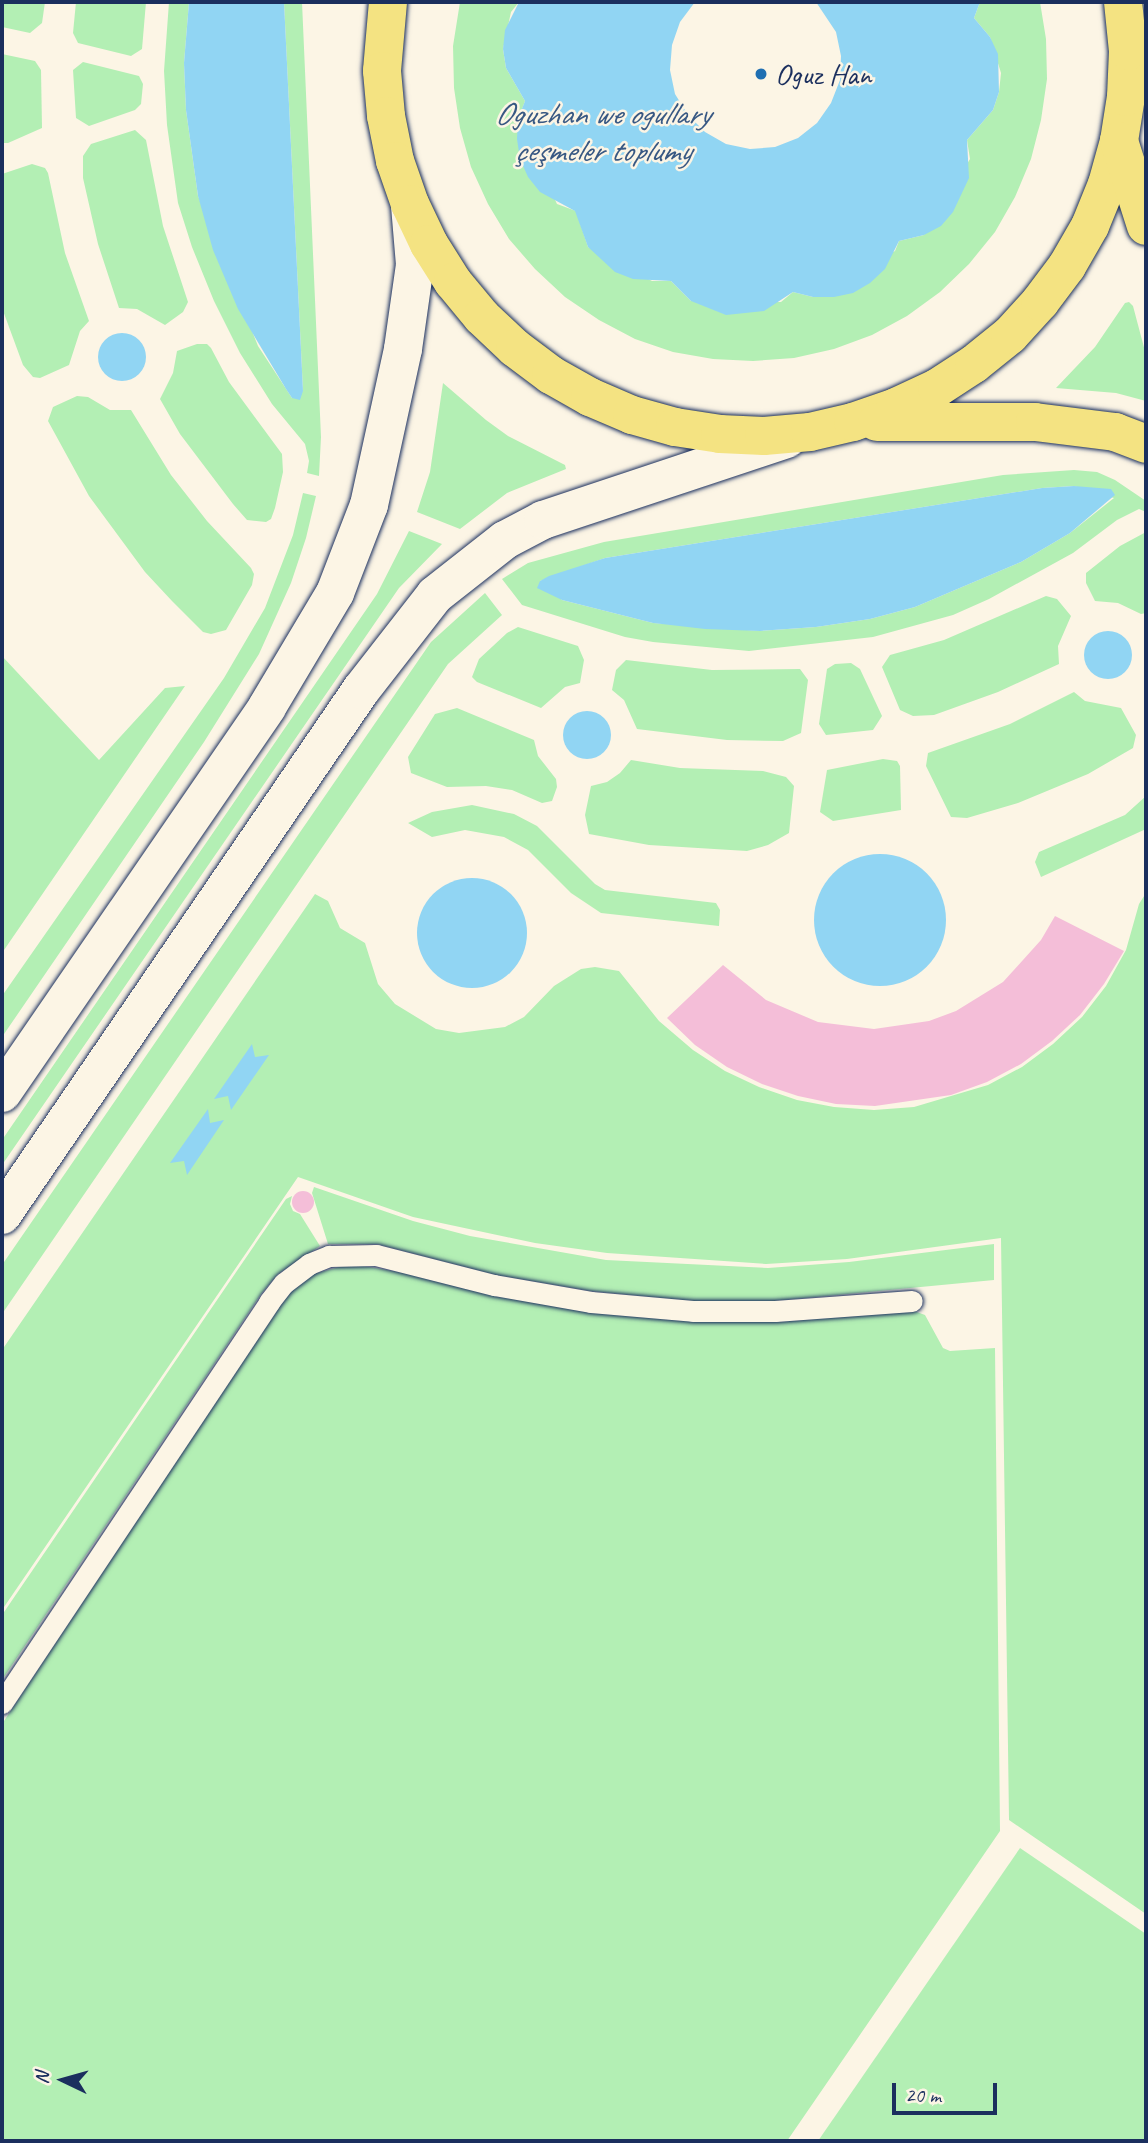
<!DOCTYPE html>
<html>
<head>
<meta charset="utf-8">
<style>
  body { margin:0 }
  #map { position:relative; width:1148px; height:2143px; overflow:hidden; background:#fcf5e5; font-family:Caveat,sans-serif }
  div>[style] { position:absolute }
  .green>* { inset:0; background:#b3efb4 }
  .water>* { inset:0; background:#91d5f3 }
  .round { border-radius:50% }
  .building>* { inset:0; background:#f4bed8 }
  .roads { filter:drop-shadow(0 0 2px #1b2f5e) drop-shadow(0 0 2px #1b2f5e) }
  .lane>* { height:21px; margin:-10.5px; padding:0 10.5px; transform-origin:10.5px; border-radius:10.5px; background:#fcf5e5 }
  .secondary>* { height:38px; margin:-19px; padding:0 19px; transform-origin:19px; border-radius:19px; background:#fcf5e5 }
  .primary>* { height:38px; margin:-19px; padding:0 19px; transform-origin:19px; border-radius:19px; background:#f4e382 }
  .dots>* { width:19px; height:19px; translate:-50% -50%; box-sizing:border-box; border:4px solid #fcf5e5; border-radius:50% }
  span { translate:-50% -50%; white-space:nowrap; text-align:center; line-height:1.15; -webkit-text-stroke:5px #fcf5e5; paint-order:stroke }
  .poi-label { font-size:30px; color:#1b2f5e }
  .left { translate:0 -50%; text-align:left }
  .water-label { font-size:32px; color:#385883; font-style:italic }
  .frame { position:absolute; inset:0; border:4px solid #1b2f5e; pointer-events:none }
  .north { position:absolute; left:28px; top:2045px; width:70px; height:70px; -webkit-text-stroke:5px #fcf5e5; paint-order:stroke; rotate:275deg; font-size:19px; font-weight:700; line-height:28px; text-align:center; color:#1b2f5e }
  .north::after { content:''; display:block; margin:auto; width:24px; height:32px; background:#1b2f5e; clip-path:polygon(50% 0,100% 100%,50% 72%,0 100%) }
  .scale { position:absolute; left:892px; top:2083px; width:105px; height:32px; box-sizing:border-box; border:4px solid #1b2f5e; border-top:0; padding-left:9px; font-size:21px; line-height:24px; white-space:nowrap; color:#1b2f5e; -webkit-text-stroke:5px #fcf5e5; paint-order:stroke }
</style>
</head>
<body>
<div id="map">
  <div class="green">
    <div style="clip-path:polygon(2px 2px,45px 2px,42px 23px,30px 33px,2px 27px)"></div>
    <div style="clip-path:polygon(76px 2px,146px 2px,142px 49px,131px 56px,78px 43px,73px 33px)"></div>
    <div style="clip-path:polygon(169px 2px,189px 2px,184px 63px,186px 110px,198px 196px,258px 346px,292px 398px,303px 391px,284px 2px,302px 2px,321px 437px,319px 476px,307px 473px,309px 461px,305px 444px,272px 404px,240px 353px,214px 301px,192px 247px,178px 203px,167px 125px,164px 71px)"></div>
    <div style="clip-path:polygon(460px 2px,519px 2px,511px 12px,503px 49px,506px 68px,525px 101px,518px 120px,557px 204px,576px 211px,588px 247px,652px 281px,671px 281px,691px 301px,781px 302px,793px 292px,813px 297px,895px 251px,899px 241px,924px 235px,970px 159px,967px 140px,993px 110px,999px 92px,1001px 73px,990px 37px,974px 18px,980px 2px,1040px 2px,1046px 39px,1047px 79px,1041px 120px,1031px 159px,1015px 197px,995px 232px,969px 264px,940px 292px,907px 316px,872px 335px,834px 349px,794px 358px,753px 361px,713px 359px,673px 352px,635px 339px,599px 320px,565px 297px,535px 269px,509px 239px,488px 204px,471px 167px,460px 128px,454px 88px,453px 46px)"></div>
    <div style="clip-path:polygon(2px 54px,35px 61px,41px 70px,42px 128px,8px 143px,2px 143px)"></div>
    <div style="clip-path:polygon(83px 62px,139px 76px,143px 84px,141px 104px,135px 110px,89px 126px,76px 118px,73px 70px)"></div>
    <div style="clip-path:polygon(135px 130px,146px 140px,163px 226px,188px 302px,183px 312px,165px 325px,137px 309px,119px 308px,98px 244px,83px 178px,83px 156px,91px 144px)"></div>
    <div style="clip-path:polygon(32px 164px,45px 168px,48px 173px,65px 253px,89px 321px,80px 331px,69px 365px,40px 378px,33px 377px,23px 365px,2px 308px,2px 174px)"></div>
    <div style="clip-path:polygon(1129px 302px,1133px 306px,1146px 355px,1146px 401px,1116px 393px,1056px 388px,1095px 347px,1125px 303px)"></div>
    <div style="clip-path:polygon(197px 344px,207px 344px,211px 348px,229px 382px,282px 454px,283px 472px,275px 508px,271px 519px,266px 522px,247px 520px,233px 504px,180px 434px,160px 399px,173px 373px,177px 351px)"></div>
    <div style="clip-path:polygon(443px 383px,486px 420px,508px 436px,565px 465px,566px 469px,507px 493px,460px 529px,417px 512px,430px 472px)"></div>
    <div style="clip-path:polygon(77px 396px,88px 397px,110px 410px,131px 410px,171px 475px,207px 521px,251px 568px,254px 574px,252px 585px,226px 630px,211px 634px,203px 632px,172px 601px,145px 572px,89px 496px,48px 421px,53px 407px)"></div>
    <div style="clip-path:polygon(evenodd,1074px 470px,1097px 472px,1115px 480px,1146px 501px,1146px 512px,1139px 509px,1117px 520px,1073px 553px,989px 599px,953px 615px,873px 637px,749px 651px,653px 642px,625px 637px,522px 605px,502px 579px,528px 563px,604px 542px,1003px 475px,1074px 470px,1074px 486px,1114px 498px,1070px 533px,1021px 562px,915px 607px,870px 619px,816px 627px,760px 631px,653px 623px,562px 600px,540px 581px,605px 558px,1042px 488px,1074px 486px)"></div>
    <div style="clip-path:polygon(303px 493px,316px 496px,306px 538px,291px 583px,259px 654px,204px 742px,2px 1037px,2px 996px,224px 678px,265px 608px,293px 535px)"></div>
    <div style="clip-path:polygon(409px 531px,442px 544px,399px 588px,2px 1165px,2px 1140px,377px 594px)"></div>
    <div style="clip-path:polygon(1146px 532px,1146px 613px,1141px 614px,1118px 603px,1095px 601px,1086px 583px,1086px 573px,1120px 546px)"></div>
    <div style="clip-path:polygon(485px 593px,502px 615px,448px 664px,2px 1314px,2px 1265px,431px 642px)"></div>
    <div style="clip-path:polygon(1046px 596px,1057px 599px,1071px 616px,1058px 646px,1059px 664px,998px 692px,934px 715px,913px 716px,900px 710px,882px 667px,890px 655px,944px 640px)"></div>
    <div style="clip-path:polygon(518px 627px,578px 646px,584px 660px,580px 683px,565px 687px,541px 708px,477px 682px,472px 677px,479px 659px,507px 633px)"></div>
    <div style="clip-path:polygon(2px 656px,99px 760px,165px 688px,185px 686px,2px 953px)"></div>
    <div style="clip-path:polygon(626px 660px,712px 670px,800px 669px,808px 680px,801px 733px,783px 741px,727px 740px,637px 729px,624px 700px,612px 690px,616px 670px)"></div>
    <div style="clip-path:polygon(851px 663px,860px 669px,882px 716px,873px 730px,826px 735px,819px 724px,827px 669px,835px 664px)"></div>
    <div style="clip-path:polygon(1074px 692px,1085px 701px,1121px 708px,1136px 735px,1133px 748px,1088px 774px,1018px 803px,967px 818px,951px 817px,926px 766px,928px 753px,1010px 724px)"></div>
    <div style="clip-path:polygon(457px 708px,534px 740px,538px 756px,556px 779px,557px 787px,552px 801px,542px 803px,512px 790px,486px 786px,447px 787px,411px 773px,408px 757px,435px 714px)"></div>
    <div style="clip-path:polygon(883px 759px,897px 761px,900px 766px,901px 810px,833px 821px,820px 812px,827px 770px)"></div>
    <div style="clip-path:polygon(631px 760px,680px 768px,763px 771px,786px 777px,794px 786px,789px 833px,768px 845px,747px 851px,649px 845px,589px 834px,585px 815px,591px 786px,607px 782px,620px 773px)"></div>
    <div style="clip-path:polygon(1146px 796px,1146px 829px,1041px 877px,1035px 862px,1039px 852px,1125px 815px)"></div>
    <div style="clip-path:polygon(472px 805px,514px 814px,537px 826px,595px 884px,605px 890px,716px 903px,720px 910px,719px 926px,601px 913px,571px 893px,528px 850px,504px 837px,465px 830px,432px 837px,408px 823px,432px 812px)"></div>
    <div style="clip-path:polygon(1146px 893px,1146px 1914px,1009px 1820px,1001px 1238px,847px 1259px,766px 1264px,607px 1253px,535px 1243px,413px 1217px,298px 1177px,2px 1610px,2px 1350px,315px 894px,328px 901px,340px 928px,365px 943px,378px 984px,395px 1004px,436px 1029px,459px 1033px,505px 1027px,524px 1017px,554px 986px,581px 969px,595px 967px,619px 971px,659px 1021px,693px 1050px,725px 1071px,759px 1087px,797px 1100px,834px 1107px,874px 1110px,914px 1107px,988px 1085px,1022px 1067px,1053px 1044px,1082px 1017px,1106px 986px,1126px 950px,1139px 904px)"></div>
    <div style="clip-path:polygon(314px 1187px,413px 1221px,470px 1236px,606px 1260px,768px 1268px,849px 1262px,994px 1244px,994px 1280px,774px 1301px,692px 1301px,591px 1291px,496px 1275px,377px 1244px,328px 1244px,312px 1193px)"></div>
    <div style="clip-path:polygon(292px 1196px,290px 1204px,293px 1211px,300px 1214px,320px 1246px,278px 1274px,261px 1294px,2px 1680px,2px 1615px,286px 1199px)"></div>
    <div style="clip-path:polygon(351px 1264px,694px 1321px,777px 1322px,914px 1311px,925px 1315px,943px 1348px,950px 1351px,995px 1348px,1000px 1831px,787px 2141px,2px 2141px,2px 1724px,277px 1309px,291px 1292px,313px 1274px)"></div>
    <div style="clip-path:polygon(1020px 1848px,1146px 1934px,1146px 2141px,818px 2141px)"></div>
  </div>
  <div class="water">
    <div style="clip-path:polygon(189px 2px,284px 2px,303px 391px,300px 400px,292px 398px,286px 389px,238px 309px,213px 250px,198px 196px,186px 110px,184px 63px)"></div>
    <div style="clip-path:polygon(519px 2px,695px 2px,680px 22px,672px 45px,670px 70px,675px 94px,688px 115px,705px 132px,726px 144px,750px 149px,775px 147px,798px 138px,817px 123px,831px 103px,840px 80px,841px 56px,836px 32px,816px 2px,980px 2px,974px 18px,990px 37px,998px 54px,999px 92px,993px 110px,967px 140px,969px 178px,953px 212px,941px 226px,924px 235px,899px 241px,885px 269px,870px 283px,853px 293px,834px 297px,813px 297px,793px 292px,764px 311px,726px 315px,691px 301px,671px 281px,633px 279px,615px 272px,588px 247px,575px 211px,540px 192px,528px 177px,520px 159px,517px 139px,518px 119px,525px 101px,506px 68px,503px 49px,505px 30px)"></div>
    <div class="round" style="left:98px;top:333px;width:48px;height:48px"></div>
    <div style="clip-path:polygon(1074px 486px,1111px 489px,1115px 495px,1070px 533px,1021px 562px,915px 607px,870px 619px,816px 627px,760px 631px,705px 629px,653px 623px,562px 600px,537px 588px,540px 581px,549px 576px,605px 558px,1042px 488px)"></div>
    <div class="round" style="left:1084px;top:631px;width:48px;height:48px"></div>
    <div class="round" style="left:563px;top:711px;width:48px;height:48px"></div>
    <div class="round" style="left:814px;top:854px;width:132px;height:132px"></div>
    <div class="round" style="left:417px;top:878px;width:110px;height:110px"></div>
    <div style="clip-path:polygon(252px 1044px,255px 1057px,269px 1055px,231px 1110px,228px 1096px,214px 1099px)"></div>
    <div style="clip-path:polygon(208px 1109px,210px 1123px,224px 1120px,187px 1175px,184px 1161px,170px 1163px)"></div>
  </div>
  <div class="building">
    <div style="clip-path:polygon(1055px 916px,1124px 951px,1104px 984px,1080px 1015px,1052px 1041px,1021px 1064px,987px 1082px,951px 1095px,875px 1106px,836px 1104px,798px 1096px,762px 1084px,727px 1067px,695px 1045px,667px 1018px,723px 965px,766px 1000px,818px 1022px,874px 1029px,929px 1021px,956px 1011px,1003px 982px,1041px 940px)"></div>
    <div class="round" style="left:292px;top:1191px;width:22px;height:22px"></div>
  </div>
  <div class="roads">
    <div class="lane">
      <div style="left:2px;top:1703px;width:482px;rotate:-56.3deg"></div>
      <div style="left:269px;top:1302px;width:24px;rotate:-52deg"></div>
      <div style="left:284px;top:1283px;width:31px;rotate:-37deg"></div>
      <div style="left:309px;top:1264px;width:22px;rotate:-22deg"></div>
      <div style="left:329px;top:1256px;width:47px;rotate:-1.2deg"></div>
      <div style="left:376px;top:1255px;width:122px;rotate:14.3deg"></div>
      <div style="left:494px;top:1285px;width:98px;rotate:9.9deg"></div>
      <div style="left:591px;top:1302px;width:102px;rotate:5deg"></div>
      <div style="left:693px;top:1311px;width:82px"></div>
      <div style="left:775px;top:1311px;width:137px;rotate:-4.2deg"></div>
    </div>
    <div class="secondary">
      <div style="left:2px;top:1093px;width:468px;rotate:-55.5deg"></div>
      <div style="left:267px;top:707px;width:133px;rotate:-59.2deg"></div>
      <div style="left:335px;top:593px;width:94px;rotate:-68.9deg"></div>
      <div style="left:369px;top:505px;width:160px;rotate:-77.7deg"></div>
      <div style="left:403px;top:349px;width:85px;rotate:-81.9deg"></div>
      <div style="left:415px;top:265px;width:59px;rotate:-94.8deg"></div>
      <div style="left:2px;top:1215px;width:636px;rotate:-55.64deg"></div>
      <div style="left:361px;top:690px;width:120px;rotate:-52.1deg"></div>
      <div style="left:435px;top:595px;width:89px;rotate:-38.2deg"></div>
      <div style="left:505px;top:540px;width:43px;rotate:-27.8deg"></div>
      <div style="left:543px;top:520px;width:257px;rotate:-18.4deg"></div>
    </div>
    <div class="primary">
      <div style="left:388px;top:2px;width:69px;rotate:95deg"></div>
      <div style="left:382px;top:71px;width:45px;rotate:84.9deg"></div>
      <div style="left:386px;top:116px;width:46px;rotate:78.7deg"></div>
      <div style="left:395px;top:161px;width:46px;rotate:70.8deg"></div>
      <div style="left:410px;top:204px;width:44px;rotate:64.6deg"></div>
      <div style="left:429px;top:244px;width:45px;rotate:57.7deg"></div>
      <div style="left:453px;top:282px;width:45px;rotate:50.4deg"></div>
      <div style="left:482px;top:317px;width:45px;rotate:43.2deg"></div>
      <div style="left:515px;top:348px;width:45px;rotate:36.9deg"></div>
      <div style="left:551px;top:375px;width:45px;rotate:29.4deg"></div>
      <div style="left:590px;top:397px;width:46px;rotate:23.2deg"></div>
      <div style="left:632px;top:415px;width:45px;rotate:15.6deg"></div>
      <div style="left:675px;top:427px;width:46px;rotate:8.8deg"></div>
      <div style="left:720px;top:434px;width:44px;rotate:2.6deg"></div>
      <div style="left:764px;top:436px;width:46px;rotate:-5deg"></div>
      <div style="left:810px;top:432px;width:44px;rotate:-13.1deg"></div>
      <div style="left:853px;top:422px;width:46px;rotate:-19.2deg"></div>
      <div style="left:896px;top:407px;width:45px;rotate:-24.9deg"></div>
      <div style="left:937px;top:388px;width:44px;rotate:-33deg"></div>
      <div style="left:974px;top:364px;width:46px;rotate:-38.9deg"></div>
      <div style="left:1010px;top:335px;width:45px;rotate:-47.7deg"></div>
      <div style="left:1040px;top:302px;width:45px;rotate:-53.1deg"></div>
      <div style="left:1067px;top:266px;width:46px;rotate:-60.1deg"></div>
      <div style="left:1090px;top:226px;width:45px;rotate:-68deg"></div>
      <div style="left:1107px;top:184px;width:45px;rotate:-74.4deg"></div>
      <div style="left:1119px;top:141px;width:45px;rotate:-81deg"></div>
      <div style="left:1126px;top:97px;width:46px;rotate:-87.5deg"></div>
      <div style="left:1128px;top:51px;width:49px;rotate:-95.8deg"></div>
      <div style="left:1119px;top:141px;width:89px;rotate:72.4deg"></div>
      <div style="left:877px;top:422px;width:158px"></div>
      <div style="left:1035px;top:422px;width:81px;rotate:7.1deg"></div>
      <div style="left:1115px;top:432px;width:33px;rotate:21deg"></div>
    </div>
  </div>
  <div class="dots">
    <div style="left:761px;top:74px;background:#1f6fb2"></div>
  </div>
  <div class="poi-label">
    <span class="left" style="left:775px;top:74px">Oguz Han</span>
  </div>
  <div class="water-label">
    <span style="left:602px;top:133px">Oguzhan we ogullary<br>çeşmeler toplumy</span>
  </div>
  <div class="frame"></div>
  <div class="north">N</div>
  <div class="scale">20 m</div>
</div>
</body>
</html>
